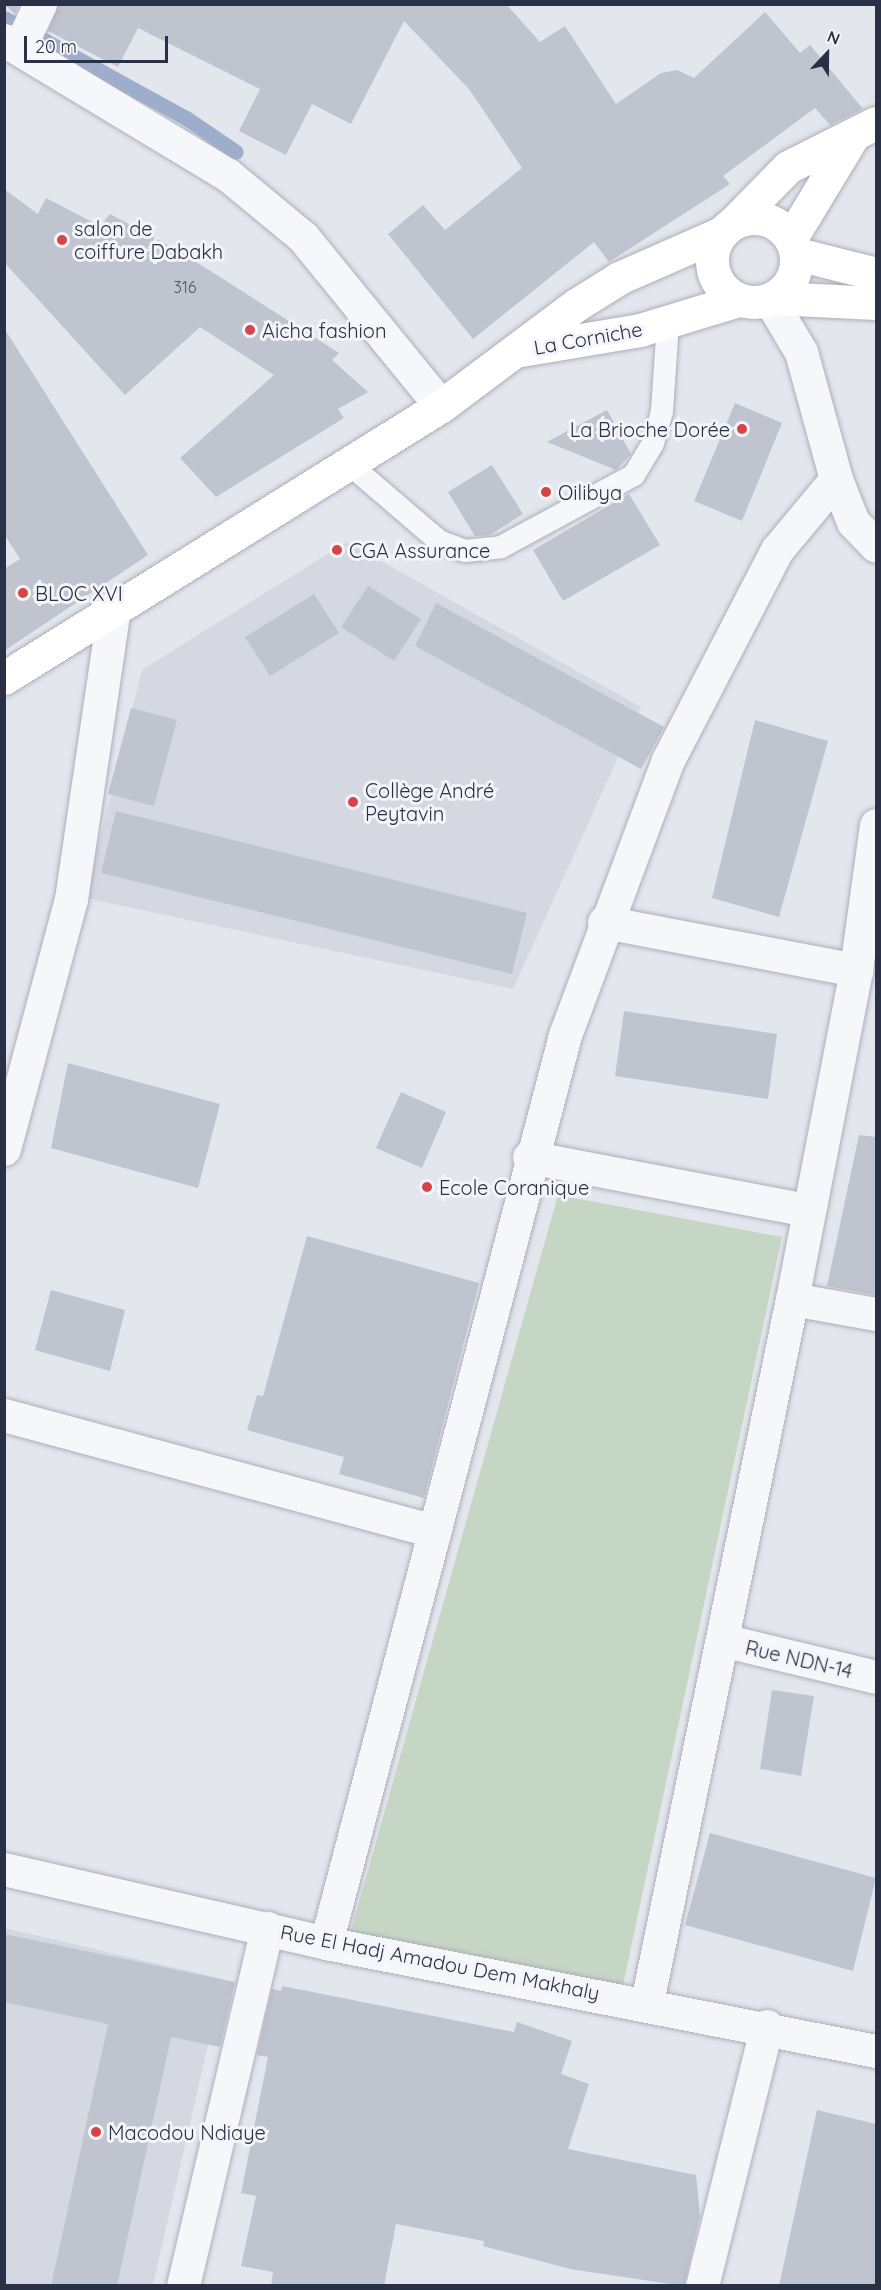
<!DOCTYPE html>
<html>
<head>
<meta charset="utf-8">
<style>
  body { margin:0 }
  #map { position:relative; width:881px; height:2290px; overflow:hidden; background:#e3e6ec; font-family:Quicksand,sans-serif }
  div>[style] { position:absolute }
  .built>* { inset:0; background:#d5d8e1 }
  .green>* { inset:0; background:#c6d6c4 }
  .stream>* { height:15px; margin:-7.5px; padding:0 7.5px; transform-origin:7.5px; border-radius:7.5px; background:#9daecd }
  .building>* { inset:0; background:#c0c4cf }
  .roads { filter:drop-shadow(0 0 2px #acafba) drop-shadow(0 0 2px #acafba) }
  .lane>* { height:22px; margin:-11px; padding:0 11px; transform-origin:11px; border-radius:11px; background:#f6f7fa }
  .street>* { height:33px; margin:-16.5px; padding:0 16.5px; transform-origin:16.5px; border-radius:16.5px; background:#f6f7fa }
  .secondary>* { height:33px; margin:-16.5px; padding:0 16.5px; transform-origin:16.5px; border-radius:16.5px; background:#fff }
  .highway>* { height:33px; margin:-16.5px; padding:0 16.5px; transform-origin:16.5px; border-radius:16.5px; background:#fff }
  .highway>.ring { margin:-16.5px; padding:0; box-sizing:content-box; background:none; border:33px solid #fff; border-radius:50% }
  .dots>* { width:16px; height:16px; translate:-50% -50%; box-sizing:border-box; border:3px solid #f3f5f9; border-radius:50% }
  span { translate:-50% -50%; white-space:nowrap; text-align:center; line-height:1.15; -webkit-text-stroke:6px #f3f5f9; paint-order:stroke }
  .number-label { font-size:16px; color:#505568 }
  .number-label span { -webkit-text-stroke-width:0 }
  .poi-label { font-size:20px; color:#2a3045 }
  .left { translate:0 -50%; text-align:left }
  .right { translate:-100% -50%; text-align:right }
  .street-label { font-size:20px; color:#2a3045 }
  .frame { position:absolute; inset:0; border:6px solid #2a3045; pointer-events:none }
  .north { position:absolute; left:797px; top:24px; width:60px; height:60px; -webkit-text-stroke:4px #f3f5f9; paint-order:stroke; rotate:22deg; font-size:16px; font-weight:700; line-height:24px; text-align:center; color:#2a3045 }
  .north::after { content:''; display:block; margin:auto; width:21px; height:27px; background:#2a3045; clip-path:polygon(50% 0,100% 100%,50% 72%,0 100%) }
  .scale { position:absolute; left:24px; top:36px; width:144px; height:27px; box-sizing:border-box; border:3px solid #2a3045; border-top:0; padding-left:8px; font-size:18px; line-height:21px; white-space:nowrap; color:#2a3045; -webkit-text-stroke:4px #f3f5f9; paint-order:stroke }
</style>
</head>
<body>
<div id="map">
  <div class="built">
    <div style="clip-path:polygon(347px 542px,641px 707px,513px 989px,85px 898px,142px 670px)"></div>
    <div style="clip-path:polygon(5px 1928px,223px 1979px,153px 2285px,5px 2286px)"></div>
  </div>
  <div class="green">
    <div style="clip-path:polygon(558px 1195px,782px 1237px,622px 1990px,349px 1938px)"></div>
  </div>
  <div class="stream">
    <div style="left:4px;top:18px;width:208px;rotate:28.8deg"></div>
    <div style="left:186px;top:118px;width:60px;rotate:34.2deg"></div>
  </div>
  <div class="building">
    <div style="clip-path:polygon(4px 4px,19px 4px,15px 14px)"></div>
    <div style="clip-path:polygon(58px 4px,506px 4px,540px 42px,565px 26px,616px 104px,661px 73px,677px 70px,694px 78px,765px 12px,800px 53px,810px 45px,863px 109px,830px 125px,815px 108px,723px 176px,730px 184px,609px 262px,594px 242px,473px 339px,388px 234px,423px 205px,445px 230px,522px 168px,469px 89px,404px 21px,351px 124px,312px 104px,286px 155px,239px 131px,260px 89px,138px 28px,118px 67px,48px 31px)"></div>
    <div style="clip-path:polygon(4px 189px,38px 214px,46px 198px,100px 226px,110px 214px,179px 251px,339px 353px,332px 360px,368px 392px,338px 409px,344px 418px,216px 497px,180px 458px,274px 375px,200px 327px,125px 395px,4px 262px)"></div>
    <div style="clip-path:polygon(4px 328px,148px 555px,4px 651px,4px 569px,20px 559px,4px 534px)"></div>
    <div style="clip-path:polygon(735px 403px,782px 423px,742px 521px,694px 501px)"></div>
    <div style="clip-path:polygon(607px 410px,631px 454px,616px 470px,547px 442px)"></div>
    <div style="clip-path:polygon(492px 465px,523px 514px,490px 535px,475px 536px,448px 492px)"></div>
    <div style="clip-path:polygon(629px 494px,660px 545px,563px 601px,533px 550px)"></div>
    <div style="clip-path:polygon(368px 586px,421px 619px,394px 661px,341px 627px)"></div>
    <div style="clip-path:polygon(314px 594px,339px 633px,270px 676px,245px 637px)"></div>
    <div style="clip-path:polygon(436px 603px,664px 727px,641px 769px,415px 646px)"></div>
    <div style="clip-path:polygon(131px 708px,177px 720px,154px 806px,108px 794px)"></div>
    <div style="clip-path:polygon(755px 720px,828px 741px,779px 917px,712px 898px)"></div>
    <div style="clip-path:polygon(116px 811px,527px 913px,512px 974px,101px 873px)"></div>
    <div style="clip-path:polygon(624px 1011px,777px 1034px,768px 1099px,615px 1076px)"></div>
    <div style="clip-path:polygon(68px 1063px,220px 1104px,198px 1188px,51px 1148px)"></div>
    <div style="clip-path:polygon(401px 1092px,446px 1112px,422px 1168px,376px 1148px)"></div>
    <div style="clip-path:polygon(859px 1135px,876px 1137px,876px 1295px,827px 1286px)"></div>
    <div style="clip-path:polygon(307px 1236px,479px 1283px,424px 1498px,339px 1474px,344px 1457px,247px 1430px,257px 1395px,263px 1396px)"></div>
    <div style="clip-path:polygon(51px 1290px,125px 1310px,110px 1371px,35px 1350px)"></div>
    <div style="clip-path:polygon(772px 1690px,814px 1696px,801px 1776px,760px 1769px)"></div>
    <div style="clip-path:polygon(710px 1833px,876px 1878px,853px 1971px,685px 1925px)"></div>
    <div style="clip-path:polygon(4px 1934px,235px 1982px,220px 2047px,171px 2037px,117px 2286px,51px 2286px,108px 2024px,4px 2002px)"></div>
    <div style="clip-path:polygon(282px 1986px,514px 2032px,517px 2022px,572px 2041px,561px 2074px,589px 2084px,568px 2149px,696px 2175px,700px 2216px,684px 2286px,570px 2269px,483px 2246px,484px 2241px,396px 2224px,384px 2286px,271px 2286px,273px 2272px,241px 2266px,256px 2196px,241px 2193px,268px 2057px,257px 2055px,272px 1989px,281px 1991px)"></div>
    <div style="clip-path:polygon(817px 2110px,876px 2124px,876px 2286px,779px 2286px)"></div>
  </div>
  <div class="roads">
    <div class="lane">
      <div style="left:348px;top:463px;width:120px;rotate:40.6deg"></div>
      <div style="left:439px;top:541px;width:28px;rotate:21deg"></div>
      <div style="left:465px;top:551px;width:36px;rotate:-6deg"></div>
      <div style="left:501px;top:547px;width:151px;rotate:-28.4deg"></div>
      <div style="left:634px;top:475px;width:37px;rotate:-59deg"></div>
      <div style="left:653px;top:443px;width:33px;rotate:-74deg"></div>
      <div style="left:662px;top:411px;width:89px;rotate:-86.1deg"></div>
    </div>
    <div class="street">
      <div style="left:4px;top:40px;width:262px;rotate:31.1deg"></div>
      <div style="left:228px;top:175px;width:97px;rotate:39.6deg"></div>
      <div style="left:303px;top:237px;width:218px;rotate:50.8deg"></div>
      <div style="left:19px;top:48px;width:49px;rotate:-64.5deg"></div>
      <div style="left:836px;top:479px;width:46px;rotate:68.4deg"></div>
      <div style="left:853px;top:522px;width:33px;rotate:46deg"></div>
      <div style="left:876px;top:825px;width:146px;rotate:97.9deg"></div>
      <div style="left:856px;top:970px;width:335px;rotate:101deg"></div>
      <div style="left:792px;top:1299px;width:85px;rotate:10.1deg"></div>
      <div style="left:604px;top:922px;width:257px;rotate:10.8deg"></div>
      <div style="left:4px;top:1149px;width:259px;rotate:-75deg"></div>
      <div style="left:71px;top:899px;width:295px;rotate:-81.6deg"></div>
      <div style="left:529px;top:1157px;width:283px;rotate:10.8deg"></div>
      <div style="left:4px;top:1415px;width:446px;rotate:15.1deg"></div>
      <div style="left:722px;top:1640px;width:158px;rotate:13.5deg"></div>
      <div style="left:4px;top:1869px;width:330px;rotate:12.9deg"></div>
      <div style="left:326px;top:1943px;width:561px;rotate:11.11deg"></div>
      <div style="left:326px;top:1943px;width:939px;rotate:-75.25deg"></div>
      <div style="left:565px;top:1035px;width:294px;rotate:-69.5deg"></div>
      <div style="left:668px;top:760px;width:237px;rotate:-62.6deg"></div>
      <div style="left:777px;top:550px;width:92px;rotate:-50.3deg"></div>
      <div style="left:836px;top:479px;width:132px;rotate:-105.4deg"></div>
      <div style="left:801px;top:352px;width:61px;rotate:-120.8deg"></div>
      <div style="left:647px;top:2002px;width:718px;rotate:-78.35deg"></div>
      <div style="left:183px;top:2286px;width:368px;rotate:-76.8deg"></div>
      <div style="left:702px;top:2286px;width:268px;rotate:-76deg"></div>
    </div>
    <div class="secondary">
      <div style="left:521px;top:350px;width:121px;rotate:-9.5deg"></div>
      <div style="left:640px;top:330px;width:103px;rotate:-16.9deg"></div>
      <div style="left:4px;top:678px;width:515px;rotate:-31.9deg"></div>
      <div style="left:441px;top:406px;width:169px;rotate:-36.8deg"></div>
      <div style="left:576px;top:305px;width:51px;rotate:-32.1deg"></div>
      <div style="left:619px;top:278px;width:109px;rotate:-23.7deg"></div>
    </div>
    <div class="highway">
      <div class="ring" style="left:712px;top:218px;width:51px;height:51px"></div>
      <div style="left:734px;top:222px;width:77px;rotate:-45.5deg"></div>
      <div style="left:788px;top:167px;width:98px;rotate:-26.6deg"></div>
      <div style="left:791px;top:238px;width:116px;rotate:-58.8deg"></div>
      <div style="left:797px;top:254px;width:81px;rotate:14.2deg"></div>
      <div style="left:775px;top:298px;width:101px;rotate:2.8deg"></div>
    </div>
  </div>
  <div class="dots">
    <div style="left:62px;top:240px;background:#d54447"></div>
    <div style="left:250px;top:330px;background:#d54447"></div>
    <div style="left:742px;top:429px;background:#d54447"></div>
    <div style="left:546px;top:492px;background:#d54447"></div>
    <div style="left:337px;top:550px;background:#d54447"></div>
    <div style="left:23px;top:593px;background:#d54447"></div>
    <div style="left:353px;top:802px;background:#d54447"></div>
    <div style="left:427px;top:1187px;background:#d54447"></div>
    <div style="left:96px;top:2132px;background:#d54447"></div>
  </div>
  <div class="number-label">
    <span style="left:185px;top:287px">316</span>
  </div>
  <div class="poi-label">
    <span class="left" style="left:74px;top:240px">salon de<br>coiffure Dabakh</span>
    <span class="left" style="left:262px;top:330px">Aicha fashion</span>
    <span class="right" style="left:730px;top:429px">La Brioche Dorée</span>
    <span class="left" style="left:558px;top:492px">Oilibya</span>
    <span class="left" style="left:349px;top:550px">CGA Assurance</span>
    <span class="left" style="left:35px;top:593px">BLOC XVI</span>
    <span class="left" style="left:365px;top:802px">Collège André<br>Peytavin</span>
    <span class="left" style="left:439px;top:1187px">Ecole Coranique</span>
    <span class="left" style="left:108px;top:2132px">Macodou Ndiaye</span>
  </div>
  <div class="street-label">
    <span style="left:588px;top:338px;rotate:-10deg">La Corniche</span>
    <span style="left:799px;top:1659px;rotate:13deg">Rue NDN-14</span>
    <span style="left:440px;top:1962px;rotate:11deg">Rue El Hadj Amadou Dem Makhaly</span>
  </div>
  <div class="frame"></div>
  <div class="north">N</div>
  <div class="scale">20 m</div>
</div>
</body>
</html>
